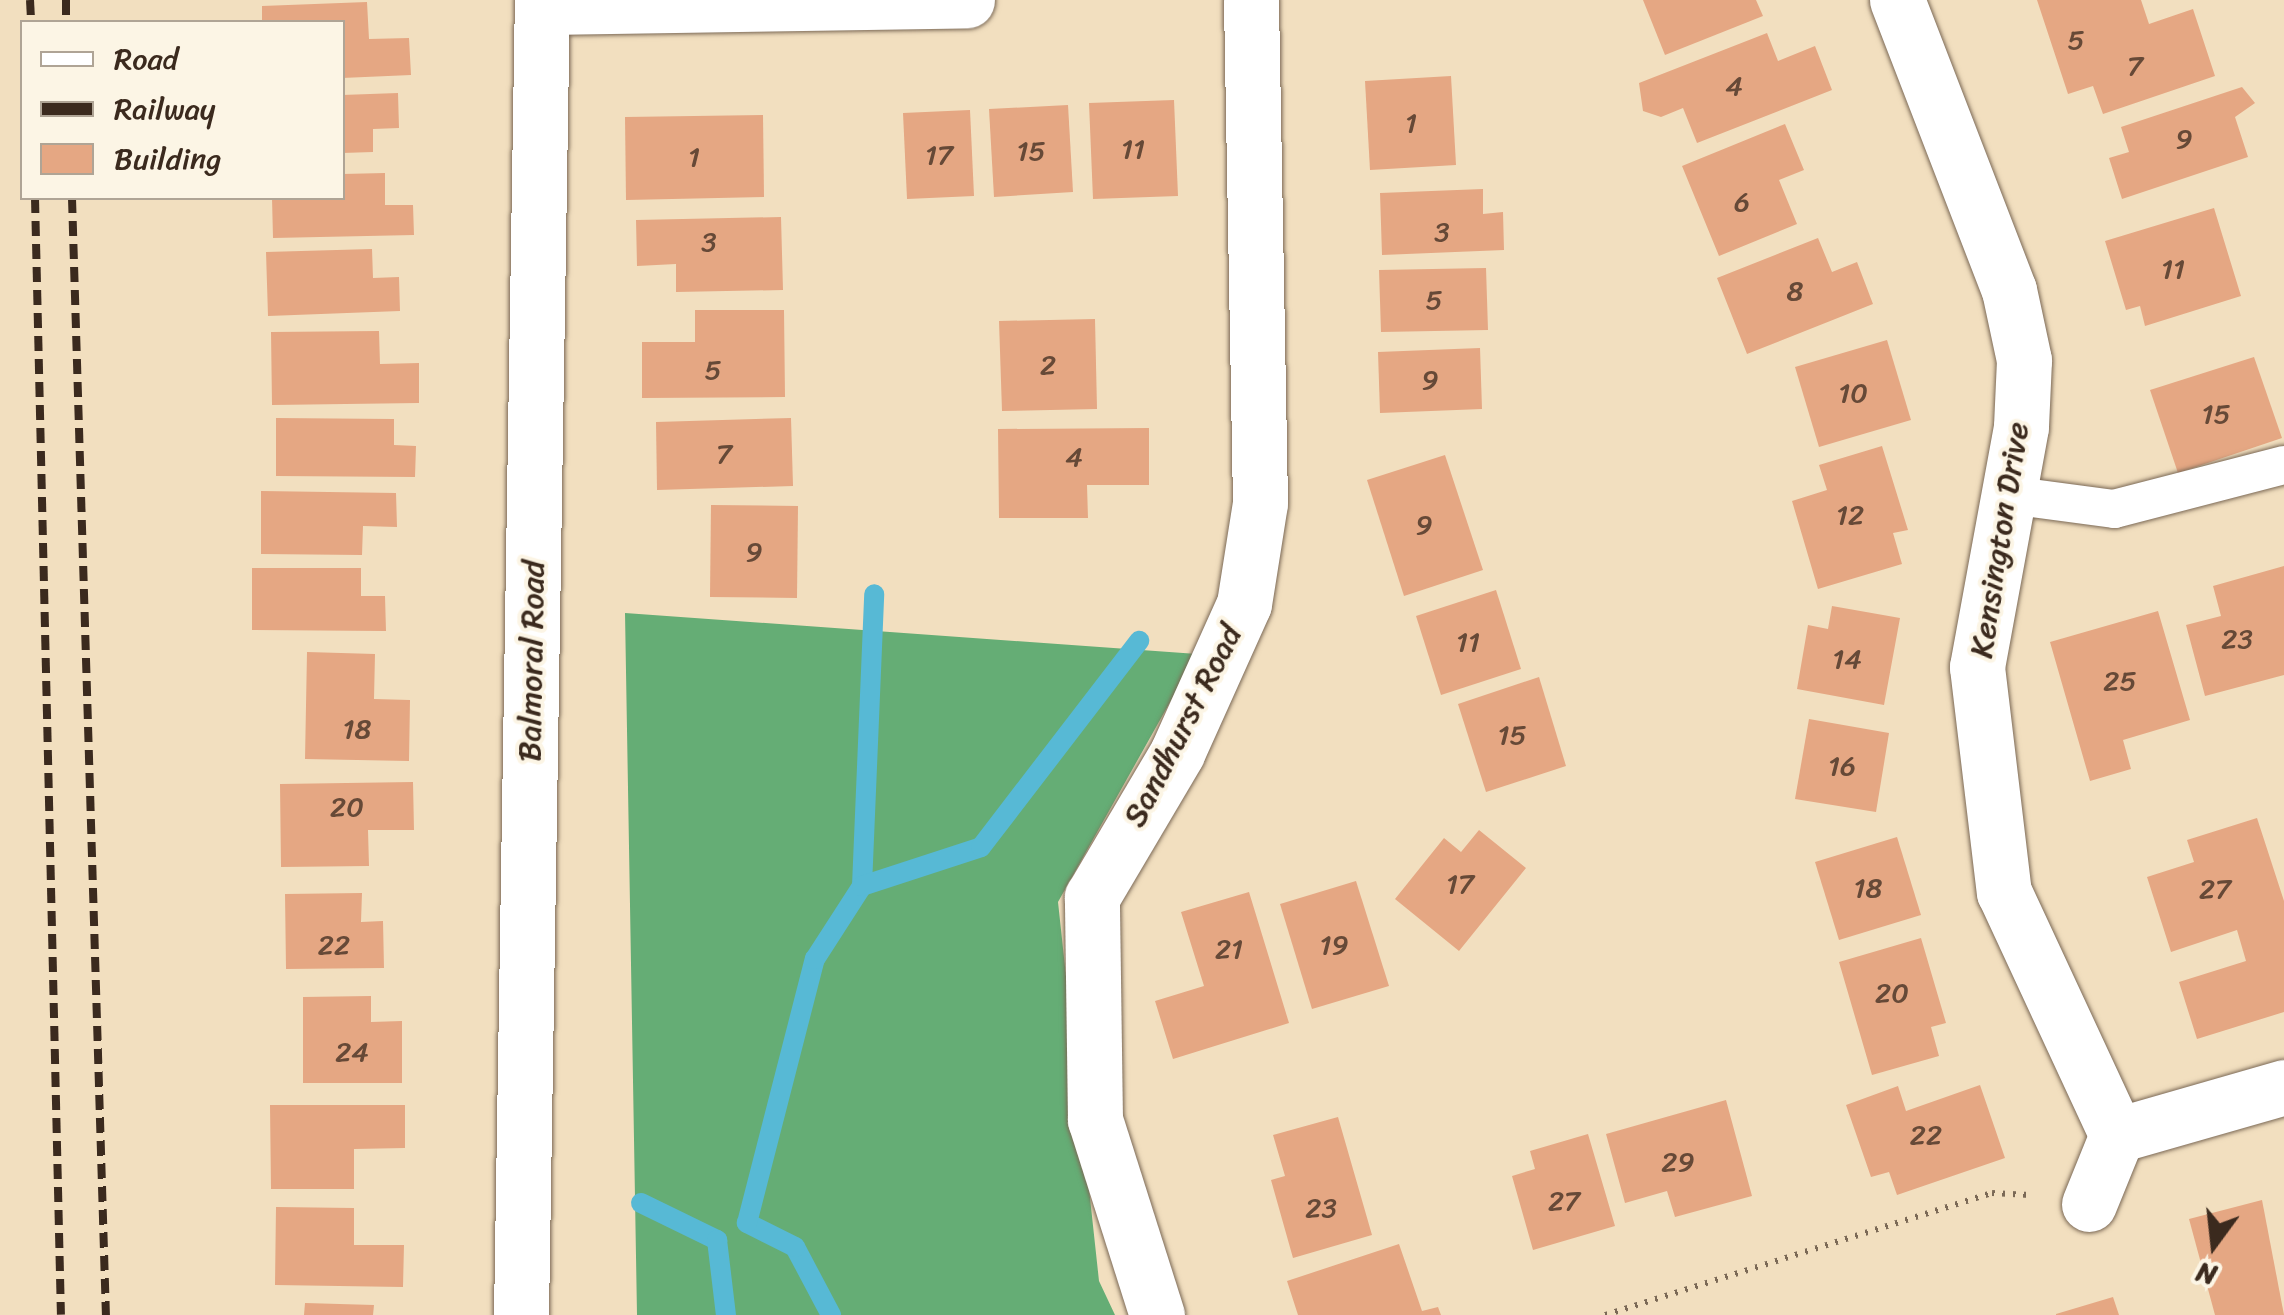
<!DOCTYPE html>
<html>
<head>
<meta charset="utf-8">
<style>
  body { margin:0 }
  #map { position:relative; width:2284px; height:1315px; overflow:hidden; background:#f2dfbf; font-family:Sriracha,sans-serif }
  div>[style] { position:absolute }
  .forest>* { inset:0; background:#65ad75 }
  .stream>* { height:20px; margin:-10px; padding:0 10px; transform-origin:10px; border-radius:10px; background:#57b9d5 }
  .building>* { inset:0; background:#e5a783 }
  .path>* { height:6px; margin-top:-3px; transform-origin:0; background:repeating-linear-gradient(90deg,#7b6956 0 2.5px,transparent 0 10.5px) }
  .roads { filter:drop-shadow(0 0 2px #7b6956) drop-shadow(0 0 2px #7b6956) }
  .lane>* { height:38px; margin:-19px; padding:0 19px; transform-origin:19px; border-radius:19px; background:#fff }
  .street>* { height:55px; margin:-27.5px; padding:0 27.5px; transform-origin:27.5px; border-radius:27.5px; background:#fff }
  .rail>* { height:8px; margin-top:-4px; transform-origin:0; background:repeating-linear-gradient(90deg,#3b2a1e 0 15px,transparent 0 23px) }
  span { translate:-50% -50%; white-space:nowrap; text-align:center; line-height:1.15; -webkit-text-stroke:8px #fcf5e5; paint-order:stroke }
  .number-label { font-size:28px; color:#664937 }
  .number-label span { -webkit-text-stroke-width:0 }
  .street-label { font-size:32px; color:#3b2a1e }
  .legend { position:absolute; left:20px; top:20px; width:325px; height:180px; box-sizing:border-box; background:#fcf5e5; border:2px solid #afa495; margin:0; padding:12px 18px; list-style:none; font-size:30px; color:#3b2a1e }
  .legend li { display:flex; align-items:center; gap:20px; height:50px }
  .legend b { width:50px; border:2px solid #afa495 }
  .north { position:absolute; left:2164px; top:1195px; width:100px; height:100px; -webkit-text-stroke:8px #fcf5e5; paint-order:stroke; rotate:195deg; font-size:28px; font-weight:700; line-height:40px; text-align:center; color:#3b2a1e }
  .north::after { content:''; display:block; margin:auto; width:35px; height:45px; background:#3b2a1e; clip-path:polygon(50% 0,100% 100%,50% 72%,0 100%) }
</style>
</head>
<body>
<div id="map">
  <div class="forest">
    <div style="clip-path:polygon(625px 613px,1197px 654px,1058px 902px,1099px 1281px,1115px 1315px,637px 1315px)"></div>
  </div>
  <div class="stream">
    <div style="left:862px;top:886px;width:292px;rotate:-87.6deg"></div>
    <div style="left:641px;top:1203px;width:85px;rotate:26deg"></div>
    <div style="left:717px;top:1240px;width:76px;rotate:83.2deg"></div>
    <div style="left:831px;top:1315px;width:77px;rotate:-117.9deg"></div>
    <div style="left:795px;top:1247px;width:54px;rotate:-153.4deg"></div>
    <div style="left:747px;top:1223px;width:273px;rotate:-75.6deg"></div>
    <div style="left:815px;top:959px;width:87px;rotate:-57.2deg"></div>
    <div style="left:862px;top:886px;width:125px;rotate:-18.1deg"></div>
    <div style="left:981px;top:847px;width:260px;rotate:-52.5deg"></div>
  </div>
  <div class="building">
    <div style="clip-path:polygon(1643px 0,1756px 0,1763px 16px,1665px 55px)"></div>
    <div style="clip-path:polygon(2037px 0,2141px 0,2149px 24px,2193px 9px,2215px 76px,2103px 114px,2093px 86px,2068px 94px)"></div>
    <div style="clip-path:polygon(367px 2px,369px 39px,409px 38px,411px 75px,342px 78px,342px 22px,262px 22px,262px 6px)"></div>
    <div style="clip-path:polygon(1767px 33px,1778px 61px,1815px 46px,1832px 90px,1697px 143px,1683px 108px,1661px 117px,1643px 111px,1639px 83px)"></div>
    <div style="clip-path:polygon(1451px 76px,1456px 165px,1370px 170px,1365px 81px)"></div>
    <div style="clip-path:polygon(2242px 87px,2255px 103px,2235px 117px,2248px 157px,2122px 199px,2109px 158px,2129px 152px,2121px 127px)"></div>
    <div style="clip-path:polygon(398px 93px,399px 128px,373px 129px,373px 152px,342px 153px,342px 95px)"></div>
    <div style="clip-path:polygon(1174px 100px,1178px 196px,1093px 199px,1089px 103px)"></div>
    <div style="clip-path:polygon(1068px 105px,1073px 192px,994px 197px,989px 109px)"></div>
    <div style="clip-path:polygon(970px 110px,974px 196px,907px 199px,903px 113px)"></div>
    <div style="clip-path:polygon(763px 115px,764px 197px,626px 200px,625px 117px)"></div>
    <div style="clip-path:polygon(1785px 124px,1804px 170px,1779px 180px,1797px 224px,1719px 256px,1682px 166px)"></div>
    <div style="clip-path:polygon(385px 173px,385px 205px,413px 205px,414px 235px,273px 238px,272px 198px,342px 198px,342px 174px)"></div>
    <div style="clip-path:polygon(1483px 189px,1483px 214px,1503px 212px,1504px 250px,1382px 255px,1380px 193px)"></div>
    <div style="clip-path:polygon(2214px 208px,2241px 296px,2145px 326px,2140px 306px,2126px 310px,2105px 241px)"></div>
    <div style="clip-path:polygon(781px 217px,783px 290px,676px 292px,676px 264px,637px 266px,636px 220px)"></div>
    <div style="clip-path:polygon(1818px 238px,1832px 272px,1857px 262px,1873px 304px,1747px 354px,1717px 278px)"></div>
    <div style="clip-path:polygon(372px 249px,373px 278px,399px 277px,400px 311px,268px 316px,266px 252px)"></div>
    <div style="clip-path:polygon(1486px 268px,1488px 330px,1381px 332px,1379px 270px)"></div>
    <div style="clip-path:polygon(695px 310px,784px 310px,785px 397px,642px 398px,642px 342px,695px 342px)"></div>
    <div style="clip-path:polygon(1095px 319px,1097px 409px,1002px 411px,999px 321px)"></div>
    <div style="clip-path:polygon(379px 331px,380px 364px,419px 363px,419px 403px,272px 405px,271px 332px)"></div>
    <div style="clip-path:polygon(1887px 340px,1911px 420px,1819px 447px,1795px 367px)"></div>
    <div style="clip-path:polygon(1480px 348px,1482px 409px,1380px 413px,1378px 352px)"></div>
    <div style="clip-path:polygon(2254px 357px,2282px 438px,2178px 473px,2150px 390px)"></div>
    <div style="clip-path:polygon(276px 418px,394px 419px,394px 445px,416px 446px,415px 477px,276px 476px)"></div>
    <div style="clip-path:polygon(791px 418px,793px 486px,657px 490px,656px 422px)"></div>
    <div style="clip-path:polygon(1149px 428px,1149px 485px,1087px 485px,1088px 518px,999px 518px,998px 429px)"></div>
    <div style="clip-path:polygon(1882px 446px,1908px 530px,1893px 533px,1902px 564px,1818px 589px,1792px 501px,1827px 490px,1819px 465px)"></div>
    <div style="clip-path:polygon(1445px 455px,1483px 570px,1404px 596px,1367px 480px)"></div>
    <div style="clip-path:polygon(261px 491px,396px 493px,397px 527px,363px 526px,362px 555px,261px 554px)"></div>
    <div style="clip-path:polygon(711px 505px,798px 506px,797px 598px,710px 597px)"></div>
    <div style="clip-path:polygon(2284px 566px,2284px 675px,2205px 696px,2186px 625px,2221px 616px,2213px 586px)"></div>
    <div style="clip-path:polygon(252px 568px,361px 568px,361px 596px,385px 596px,386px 631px,252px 630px)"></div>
    <div style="clip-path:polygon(1496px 590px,1521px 669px,1441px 695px,1416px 616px)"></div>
    <div style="clip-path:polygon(1832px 606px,1900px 618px,1884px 705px,1797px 689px,1808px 625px,1828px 629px)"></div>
    <div style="clip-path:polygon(2158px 611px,2190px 720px,2123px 740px,2131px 769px,2090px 781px,2050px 642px)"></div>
    <div style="clip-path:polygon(307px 652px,375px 654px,374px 699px,410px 700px,409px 761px,305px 759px)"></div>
    <div style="clip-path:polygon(1539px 677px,1566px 766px,1486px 792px,1458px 704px)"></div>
    <div style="clip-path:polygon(1809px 719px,1889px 733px,1876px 812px,1795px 799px)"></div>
    <div style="clip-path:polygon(413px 782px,414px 830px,368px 830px,369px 866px,281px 867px,280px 784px)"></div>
    <div style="clip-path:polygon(2257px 818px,2284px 901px,2284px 1012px,2197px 1039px,2179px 982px,2246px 961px,2237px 930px,2171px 952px,2147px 877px,2194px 862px,2187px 840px)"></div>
    <div style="clip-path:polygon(1479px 830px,1526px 868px,1459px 951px,1395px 899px,1444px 838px,1461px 852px)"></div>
    <div style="clip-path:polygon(1897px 837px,1921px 915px,1839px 940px,1815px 862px)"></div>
    <div style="clip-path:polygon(1356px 881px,1389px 986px,1312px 1009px,1280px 904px)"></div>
    <div style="clip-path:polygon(1249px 892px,1289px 1023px,1173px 1059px,1155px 1001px,1204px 986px,1181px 912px)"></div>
    <div style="clip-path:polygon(362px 893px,361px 922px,383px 921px,384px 968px,286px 969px,285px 894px)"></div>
    <div style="clip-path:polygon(1921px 938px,1946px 1023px,1931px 1027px,1939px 1056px,1872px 1075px,1839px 962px)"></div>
    <div style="clip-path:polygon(371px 996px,371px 1022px,402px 1021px,402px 1083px,303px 1083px,303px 997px)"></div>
    <div style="clip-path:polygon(1980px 1085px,2005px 1158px,1897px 1195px,1889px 1172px,1871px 1177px,1846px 1105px,1898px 1086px,1906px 1111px)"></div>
    <div style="clip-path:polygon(1726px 1100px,1752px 1196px,1675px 1217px,1667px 1191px,1625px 1203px,1606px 1134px)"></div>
    <div style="clip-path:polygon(270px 1105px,405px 1105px,405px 1148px,354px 1149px,354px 1189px,271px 1189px)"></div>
    <div style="clip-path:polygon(1338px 1117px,1372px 1235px,1293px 1258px,1271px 1180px,1285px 1176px,1273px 1135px)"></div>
    <div style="clip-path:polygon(1588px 1134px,1615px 1226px,1533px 1250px,1512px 1176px,1535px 1169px,1530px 1151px)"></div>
    <div style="clip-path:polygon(2262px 1200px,2284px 1315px,2215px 1315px,2189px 1219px)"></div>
    <div style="clip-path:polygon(276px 1207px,354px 1208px,354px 1245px,404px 1245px,403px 1287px,275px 1285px)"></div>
    <div style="clip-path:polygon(1399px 1244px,1422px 1311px,1438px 1307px,1441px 1315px,1298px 1315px,1287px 1281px)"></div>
    <div style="clip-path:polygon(2113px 1297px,2119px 1315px,2056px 1315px,2056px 1314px)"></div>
    <div style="clip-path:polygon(305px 1303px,374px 1305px,373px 1315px,304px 1315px)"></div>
  </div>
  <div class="path">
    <div style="left:1605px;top:1315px;width:406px;rotate:-17.5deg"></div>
    <div style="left:1992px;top:1193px;width:38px;rotate:3deg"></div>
  </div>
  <div class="roads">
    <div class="lane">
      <div style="left:2009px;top:495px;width:106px;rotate:7.6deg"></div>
      <div style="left:2114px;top:509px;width:176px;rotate:-14.5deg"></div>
    </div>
    <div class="street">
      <div style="left:1897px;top:0;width:311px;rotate:68.9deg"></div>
      <div style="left:2009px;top:290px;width:72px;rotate:77.9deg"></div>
      <div style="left:2024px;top:360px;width:67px;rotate:92.6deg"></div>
      <div style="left:2021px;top:427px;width:244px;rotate:100.4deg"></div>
      <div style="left:1977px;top:667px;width:227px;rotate:83.2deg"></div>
      <div style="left:2004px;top:892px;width:268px;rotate:65.1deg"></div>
      <div style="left:543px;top:7px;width:424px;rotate:-0.9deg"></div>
      <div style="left:2089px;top:1204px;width:74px;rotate:-67.9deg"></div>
      <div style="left:2117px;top:1135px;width:174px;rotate:-16deg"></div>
      <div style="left:521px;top:1315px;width:1315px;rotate:-89.09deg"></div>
      <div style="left:1157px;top:1315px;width:205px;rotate:-107.6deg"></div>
      <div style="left:1095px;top:1120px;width:223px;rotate:-90.8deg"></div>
      <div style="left:1092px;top:897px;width:167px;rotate:-59.4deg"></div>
      <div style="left:1177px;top:753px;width:163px;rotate:-65.8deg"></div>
      <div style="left:1244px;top:604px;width:102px;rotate:-81deg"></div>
      <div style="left:1260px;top:503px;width:503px;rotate:-91.03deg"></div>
    </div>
  </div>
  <div class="rail">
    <div style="left:30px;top:0;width:22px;rotate:87deg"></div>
    <div style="left:66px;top:0;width:22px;rotate:90deg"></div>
    <div style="left:35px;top:198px;width:1117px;rotate:88.67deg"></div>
    <div style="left:72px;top:198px;width:1118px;rotate:88.26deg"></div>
  </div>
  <div class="number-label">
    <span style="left:2076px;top:40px">5</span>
    <span style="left:2135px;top:66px">7</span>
    <span style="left:1734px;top:86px">4</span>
    <span style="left:1411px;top:123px">1</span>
    <span style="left:2184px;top:139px">9</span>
    <span style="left:1133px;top:149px">11</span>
    <span style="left:1031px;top:151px">15</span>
    <span style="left:939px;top:155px">17</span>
    <span style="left:694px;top:157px">1</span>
    <span style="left:1742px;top:202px">6</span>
    <span style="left:1442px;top:232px">3</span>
    <span style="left:709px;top:242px">3</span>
    <span style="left:2173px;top:269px">11</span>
    <span style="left:1795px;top:291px">8</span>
    <span style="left:1434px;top:300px">5</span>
    <span style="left:1048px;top:365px">2</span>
    <span style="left:713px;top:370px">5</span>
    <span style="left:1430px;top:380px">9</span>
    <span style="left:1853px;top:393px">10</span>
    <span style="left:2216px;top:414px">15</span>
    <span style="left:724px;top:454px">7</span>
    <span style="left:1074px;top:457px">4</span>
    <span style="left:1850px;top:515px">12</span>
    <span style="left:1424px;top:525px">9</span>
    <span style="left:754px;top:552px">9</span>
    <span style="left:2237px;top:639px">23</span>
    <span style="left:1468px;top:642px">11</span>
    <span style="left:1847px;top:659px">14</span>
    <span style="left:2120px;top:681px">25</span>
    <span style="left:357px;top:729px">18</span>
    <span style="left:1512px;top:735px">15</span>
    <span style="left:1842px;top:766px">16</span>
    <span style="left:347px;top:807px">20</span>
    <span style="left:1460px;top:884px">17</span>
    <span style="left:1868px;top:888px">18</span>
    <span style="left:2215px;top:889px">27</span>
    <span style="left:334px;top:945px">22</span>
    <span style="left:1334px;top:945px">19</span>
    <span style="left:1229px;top:949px">21</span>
    <span style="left:1892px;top:993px">20</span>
    <span style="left:352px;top:1052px">24</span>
    <span style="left:1926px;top:1135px">22</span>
    <span style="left:1678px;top:1162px">29</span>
    <span style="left:1564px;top:1201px">27</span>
    <span style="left:1321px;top:1208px">23</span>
  </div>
  <div class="street-label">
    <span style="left:2000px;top:540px;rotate:-81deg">Kensington Drive</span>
    <span style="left:532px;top:661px;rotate:-89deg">Balmoral Road</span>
    <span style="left:1183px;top:726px;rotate:-63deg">Sandhurst Road</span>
  </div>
  <ul class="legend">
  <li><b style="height:12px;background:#fff"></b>Road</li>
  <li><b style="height:12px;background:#3b2a1e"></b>Railway</li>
  <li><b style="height:28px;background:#e5a783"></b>Building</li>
  </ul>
  <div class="north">N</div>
</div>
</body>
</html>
